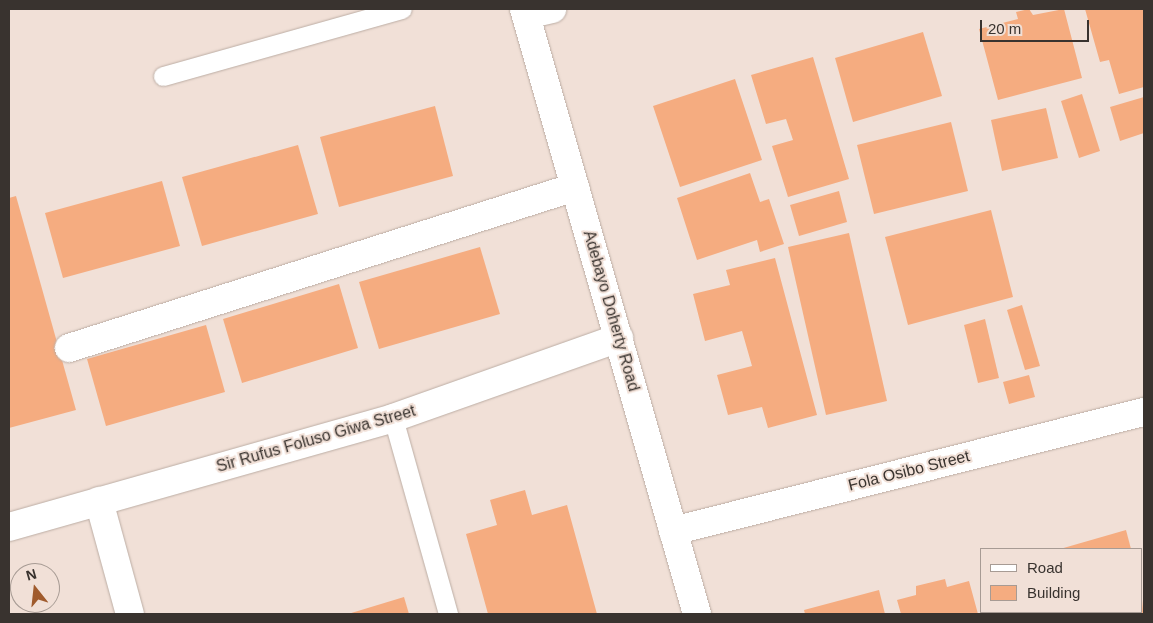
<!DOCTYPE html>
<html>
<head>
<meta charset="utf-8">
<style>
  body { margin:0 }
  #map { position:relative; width:1153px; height:623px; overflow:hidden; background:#f1e0d7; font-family:Arial,sans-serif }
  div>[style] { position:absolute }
  .building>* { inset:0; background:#f5ac80 }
  .roads { filter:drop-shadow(0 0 1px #bcada4) drop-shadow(0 0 1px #bcada4) }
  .lane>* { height:19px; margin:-9.5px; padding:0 9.5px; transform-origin:9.5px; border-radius:9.5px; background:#fff }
  .street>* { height:28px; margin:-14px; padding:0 14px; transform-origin:14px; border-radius:14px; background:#fff }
  .secondary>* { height:28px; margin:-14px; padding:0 14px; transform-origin:14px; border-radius:14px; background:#fff }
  span { translate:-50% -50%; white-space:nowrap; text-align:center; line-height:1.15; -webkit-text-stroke:4px #f1e0d7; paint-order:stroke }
  .street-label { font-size:16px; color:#39332f }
  .frame { position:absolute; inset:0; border:10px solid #39332f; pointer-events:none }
  .legend { position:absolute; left:980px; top:548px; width:162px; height:65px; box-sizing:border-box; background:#f1e0d7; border:1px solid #a79b94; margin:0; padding:6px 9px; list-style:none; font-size:15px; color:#39332f }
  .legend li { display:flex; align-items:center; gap:10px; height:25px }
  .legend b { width:25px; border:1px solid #a79b94 }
  .north { position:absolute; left:10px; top:563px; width:50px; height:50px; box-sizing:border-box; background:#f1e0d7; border:1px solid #a79b94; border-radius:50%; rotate:344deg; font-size:14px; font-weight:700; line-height:20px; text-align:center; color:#39332f }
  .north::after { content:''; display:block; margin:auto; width:18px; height:22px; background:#a05b2d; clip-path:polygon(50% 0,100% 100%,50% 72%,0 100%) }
  .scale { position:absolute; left:980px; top:20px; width:109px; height:22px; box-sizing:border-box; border:2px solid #39332f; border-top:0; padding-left:6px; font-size:15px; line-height:18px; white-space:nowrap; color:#39332f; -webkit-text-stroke:4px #f1e0d7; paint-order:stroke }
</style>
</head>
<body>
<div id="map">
  <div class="building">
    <div style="clip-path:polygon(1029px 9px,1033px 15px,1064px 9px,1082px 78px,998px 100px,979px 29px,1018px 19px,1016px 12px)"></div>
    <div style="clip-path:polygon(1085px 9px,1144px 9px,1144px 87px,1119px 94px,1109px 60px,1100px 62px)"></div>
    <div style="clip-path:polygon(923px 32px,942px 96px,853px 122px,835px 58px)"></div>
    <div style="clip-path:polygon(813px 57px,849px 179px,788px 197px,772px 146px,793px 140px,786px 119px,766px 124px,751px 75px)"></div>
    <div style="clip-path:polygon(735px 79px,762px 160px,680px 187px,653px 106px)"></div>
    <div style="clip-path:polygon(1082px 94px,1100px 151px,1079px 158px,1061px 101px)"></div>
    <div style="clip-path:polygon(1144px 97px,1144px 133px,1120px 141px,1110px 107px)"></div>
    <div style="clip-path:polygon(435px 106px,453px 176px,339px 207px,320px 137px)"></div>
    <div style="clip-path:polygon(1046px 108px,1058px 158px,1002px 171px,991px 120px)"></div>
    <div style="clip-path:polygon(951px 122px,968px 191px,874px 214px,857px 145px)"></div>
    <div style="clip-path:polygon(298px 145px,318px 214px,202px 246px,182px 177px)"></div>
    <div style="clip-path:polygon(750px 173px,760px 202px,769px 199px,784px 244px,760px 252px,757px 240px,697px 260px,677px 198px)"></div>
    <div style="clip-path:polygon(162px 181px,180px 246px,63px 278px,45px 213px)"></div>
    <div style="clip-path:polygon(839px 191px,847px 222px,799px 236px,790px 205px)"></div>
    <div style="clip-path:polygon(16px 196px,76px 410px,9px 428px,9px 198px)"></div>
    <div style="clip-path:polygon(991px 210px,1013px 297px,908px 325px,885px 237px)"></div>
    <div style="clip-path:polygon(849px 233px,887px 401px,826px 415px,788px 247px)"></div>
    <div style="clip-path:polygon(480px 247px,500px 314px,379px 349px,359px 282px)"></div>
    <div style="clip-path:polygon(775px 258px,817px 415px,768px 428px,762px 407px,728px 415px,717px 375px,752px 366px,742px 331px,705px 341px,693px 294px,730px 285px,726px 270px)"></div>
    <div style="clip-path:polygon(339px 284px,358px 348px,242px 383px,223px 319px)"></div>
    <div style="clip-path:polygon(1022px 305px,1040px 366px,1025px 370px,1007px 310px)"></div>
    <div style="clip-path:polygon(985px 319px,999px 378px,978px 383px,964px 325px)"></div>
    <div style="clip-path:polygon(206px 325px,225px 392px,106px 426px,87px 359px)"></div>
    <div style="clip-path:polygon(1029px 375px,1035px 397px,1009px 404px,1003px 382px)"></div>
    <div style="clip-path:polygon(525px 490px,532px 515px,567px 505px,597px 614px,488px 614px,466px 534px,497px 525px,490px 500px)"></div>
    <div style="clip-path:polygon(1126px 530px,1131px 549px,1060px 549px)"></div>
    <div style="clip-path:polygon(945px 579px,947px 587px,969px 581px,978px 614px,901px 614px,897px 600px,916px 595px,916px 586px)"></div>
    <div style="clip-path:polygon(1144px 586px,1144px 614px,1023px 612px,1142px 612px)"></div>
    <div style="clip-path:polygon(879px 590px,885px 614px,805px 614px,804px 610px)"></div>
    <div style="clip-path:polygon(404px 597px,409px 614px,348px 614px)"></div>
  </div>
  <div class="roads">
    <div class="lane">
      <div style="left:163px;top:76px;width:248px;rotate:-15.7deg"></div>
      <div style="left:393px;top:418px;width:204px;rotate:74.3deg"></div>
    </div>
    <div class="street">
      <div style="left:526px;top:15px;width:27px;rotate:-13deg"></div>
      <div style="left:69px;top:348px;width:531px;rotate:-17.65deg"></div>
      <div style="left:99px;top:501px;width:117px;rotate:74.7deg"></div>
      <div style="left:9px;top:527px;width:399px;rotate:-15.8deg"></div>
      <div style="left:393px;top:418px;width:240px;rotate:-19.5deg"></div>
    </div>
    <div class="secondary">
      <div style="left:524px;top:9px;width:629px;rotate:74.04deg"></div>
      <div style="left:673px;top:531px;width:486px;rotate:-14.2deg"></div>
    </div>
  </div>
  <div class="street-label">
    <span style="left:611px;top:311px;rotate:74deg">Adebayo Doherty Road</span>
    <span style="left:316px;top:439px;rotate:-16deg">Sir Rufus Foluso Giwa Street</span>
    <span style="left:909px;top:471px;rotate:-14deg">Fola Osibo Street</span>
  </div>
  <div class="frame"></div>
  <ul class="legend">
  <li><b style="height:6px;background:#fff"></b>Road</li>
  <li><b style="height:14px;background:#f5ac80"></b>Building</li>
  </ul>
  <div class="north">N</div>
  <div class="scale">20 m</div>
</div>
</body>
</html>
